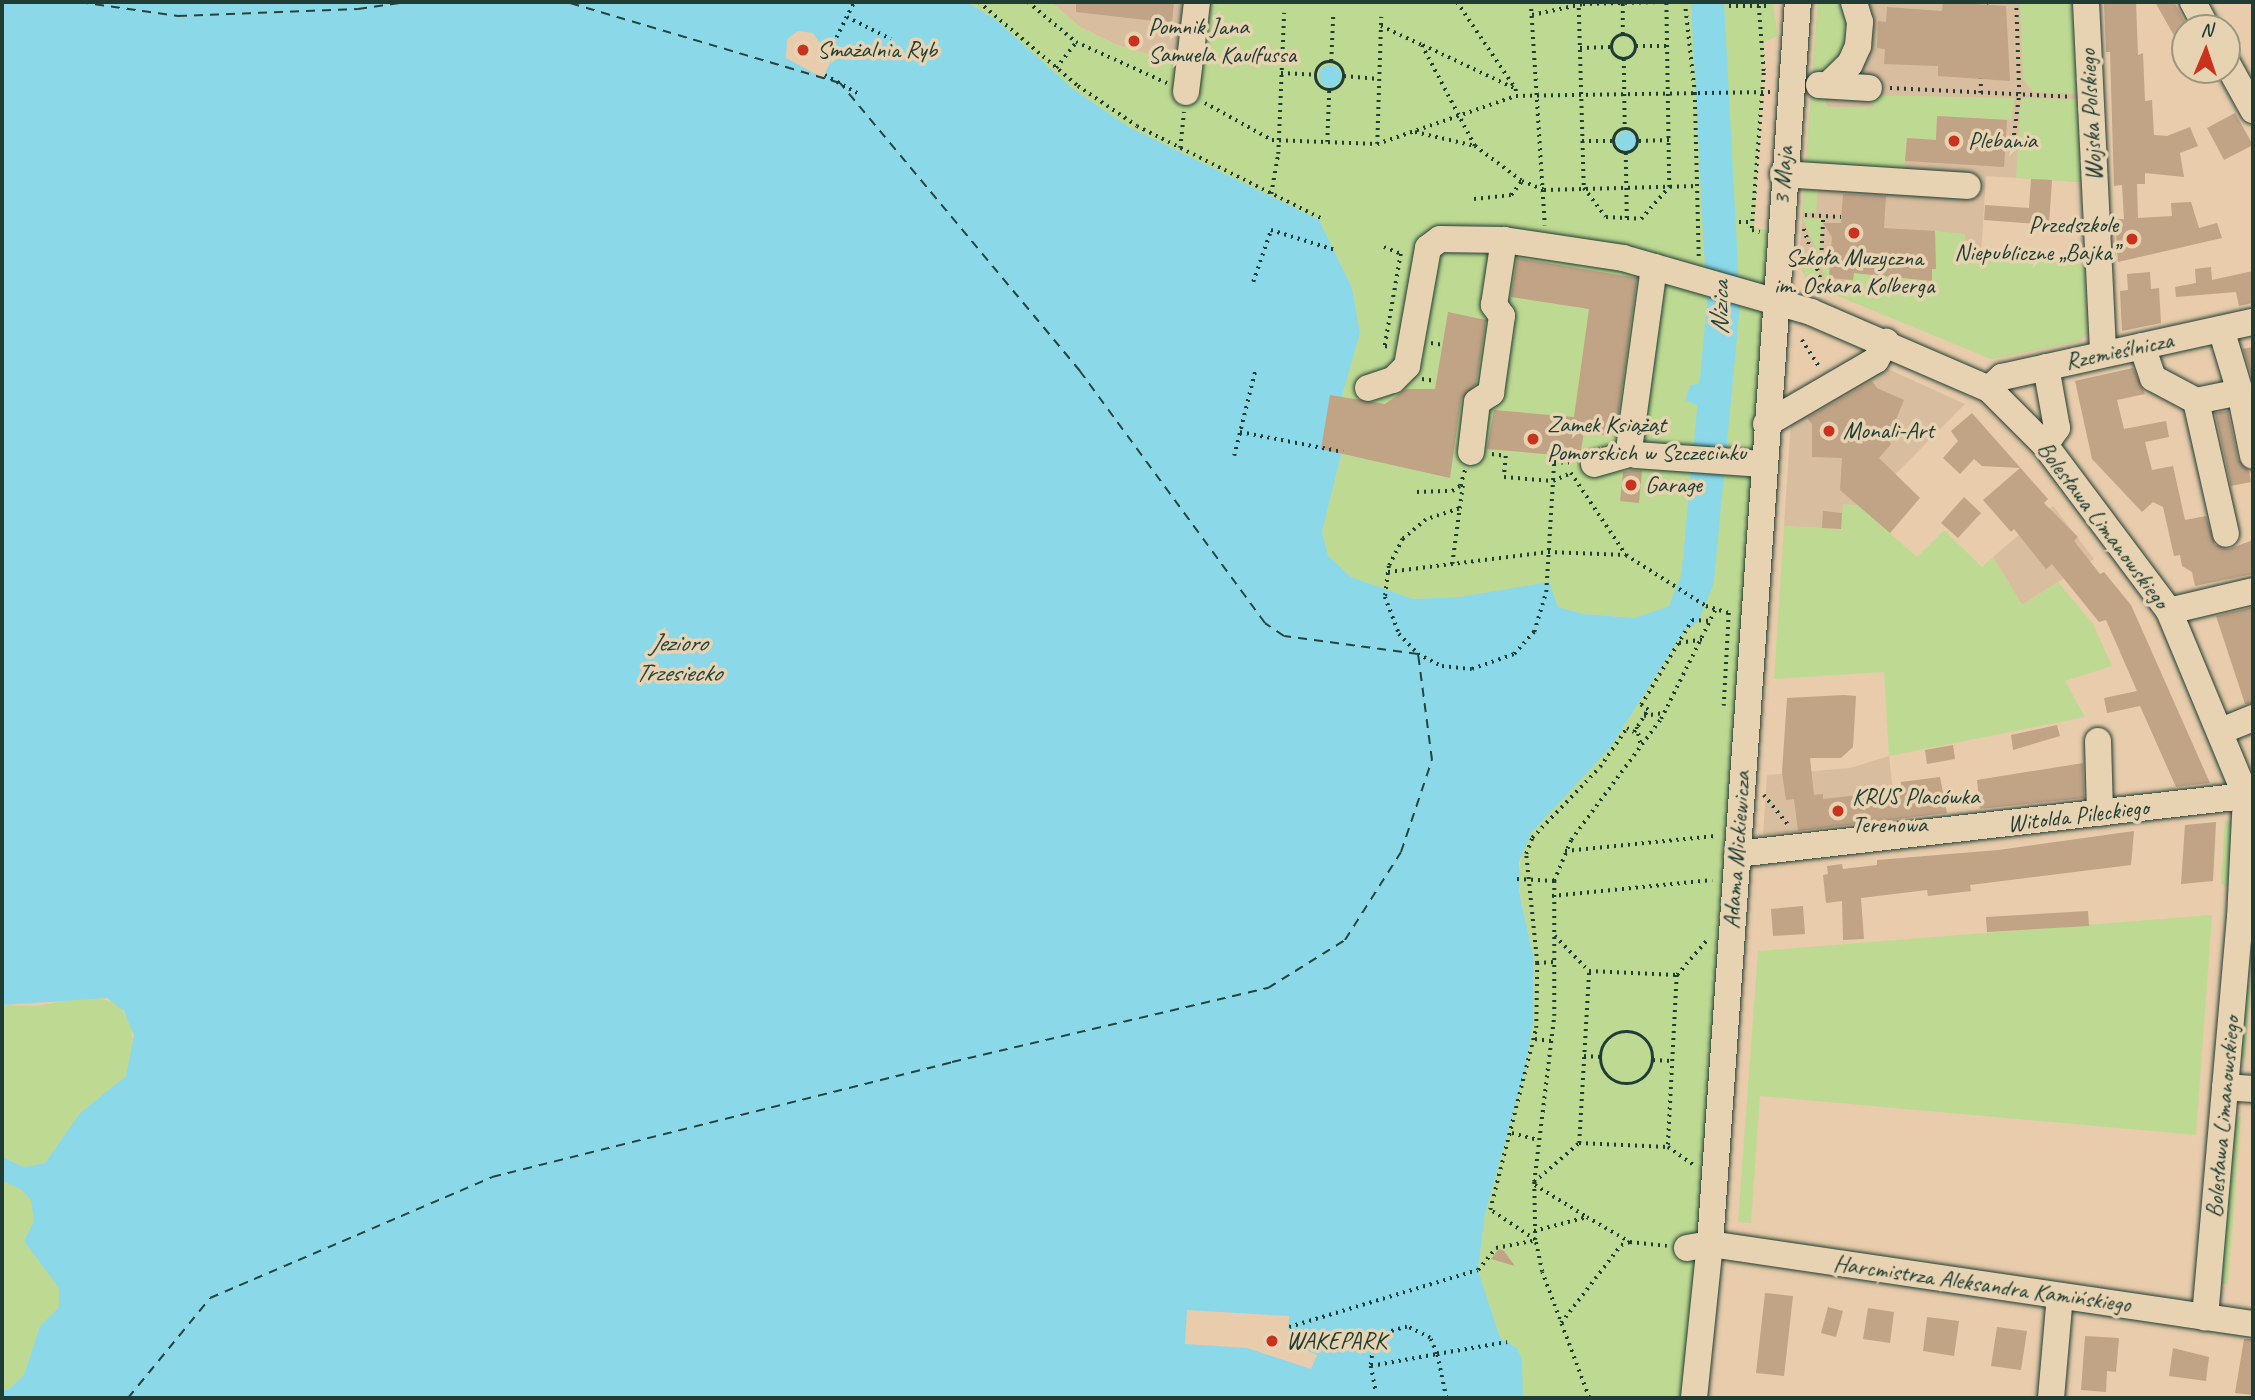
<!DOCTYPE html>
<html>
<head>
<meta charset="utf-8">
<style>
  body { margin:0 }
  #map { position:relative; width:2255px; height:1400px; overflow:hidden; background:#e8ccab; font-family:Caveat,sans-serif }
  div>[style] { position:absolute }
  .built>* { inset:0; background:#d8bd9e }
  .green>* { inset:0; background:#beda92 }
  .water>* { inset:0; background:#8ad8e8 }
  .round { border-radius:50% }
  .pier>* { inset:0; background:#e8ccab }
  .river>* { height:33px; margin:-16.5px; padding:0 16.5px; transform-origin:16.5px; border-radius:16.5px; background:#8ad8e8 }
  .ferry>* { height:2px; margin-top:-1px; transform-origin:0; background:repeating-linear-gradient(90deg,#24453d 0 9px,transparent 0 16px) }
  .building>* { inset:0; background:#c1a386 }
  .path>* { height:3.5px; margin-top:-1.75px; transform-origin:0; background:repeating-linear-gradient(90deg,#1f3d34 0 2px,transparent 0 7px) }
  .path>.ring { margin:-1.75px; padding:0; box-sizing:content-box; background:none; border:3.5px solid #1f3d34; border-radius:50% }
  .roads { filter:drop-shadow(0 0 2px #1f3d34) drop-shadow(0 0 2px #1f3d34) }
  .minor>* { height:26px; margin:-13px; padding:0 13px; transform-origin:13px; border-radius:13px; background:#e7d3b2 }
  .dots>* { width:19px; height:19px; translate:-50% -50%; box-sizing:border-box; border:4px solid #e7d3b2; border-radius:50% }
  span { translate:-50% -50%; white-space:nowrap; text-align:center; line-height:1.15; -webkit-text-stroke:7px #e7d3b2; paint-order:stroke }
  .poi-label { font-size:24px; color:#1f3d34 }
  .left { translate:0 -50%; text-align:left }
  .right { translate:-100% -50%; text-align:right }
  .street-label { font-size:24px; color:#1f3d34 }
  .water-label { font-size:26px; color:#24453d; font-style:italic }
  .frame { position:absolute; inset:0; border:4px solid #1f3d34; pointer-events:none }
  .north { position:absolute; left:2171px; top:14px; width:70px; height:70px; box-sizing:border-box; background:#e7d3b2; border:2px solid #979780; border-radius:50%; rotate:2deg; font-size:19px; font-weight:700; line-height:28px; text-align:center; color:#1f3d34 }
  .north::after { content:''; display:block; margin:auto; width:24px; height:32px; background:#c8321e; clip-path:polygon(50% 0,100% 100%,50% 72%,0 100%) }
</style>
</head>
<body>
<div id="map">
  <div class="built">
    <div style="clip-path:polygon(1051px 2px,1189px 2px,1182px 64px,1117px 45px,1080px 27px)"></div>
    <div style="clip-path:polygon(1818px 2px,2072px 2px,2081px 182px,1986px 176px,1981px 255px,2085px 265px,2087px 333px,2080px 341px,1991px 359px,1807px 281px,1799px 263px)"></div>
    <div style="clip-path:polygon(1868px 360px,1965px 404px,1841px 529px,1784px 526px,1792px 406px)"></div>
    <div style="clip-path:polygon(2053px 506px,2094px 559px,2022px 605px,1993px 557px)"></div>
    <div style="clip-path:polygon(1889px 756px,1896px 819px,1763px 835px,1767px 775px,1850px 768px)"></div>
  </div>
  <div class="green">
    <div style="clip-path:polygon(967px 2px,1051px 2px,1080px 27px,1116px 45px,1181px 64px,1189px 2px,1773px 2px,1778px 36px,1764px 42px,1754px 228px,1768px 230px,1705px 1159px,1682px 1398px,1523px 1398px,1521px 1360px,1517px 1348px,1500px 1338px,1478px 1270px,1485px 1214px,1525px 1071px,1533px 1022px,1533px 955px,1517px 879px,1523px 849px,1531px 833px,1610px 748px,1693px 617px,1675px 604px,1635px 618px,1583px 614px,1558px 607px,1549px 582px,1459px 597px,1413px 599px,1351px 577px,1327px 556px,1322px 532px,1346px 435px,1342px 396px,1360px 333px,1352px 288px,1319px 220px,1129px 127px,1073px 89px,996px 20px)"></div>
    <div style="clip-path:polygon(1818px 2px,1844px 2px,1850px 33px,1840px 62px,1812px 80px)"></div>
    <div style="clip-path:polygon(2020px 2px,2072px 2px,2077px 94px,2033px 92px,2023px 79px)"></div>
    <div style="clip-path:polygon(1811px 94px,1823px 94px,1828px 107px,1874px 107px,1868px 95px,2015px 98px,2011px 120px,1937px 116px,1936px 140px,1907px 138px,1904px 173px,1806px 167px)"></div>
    <div style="clip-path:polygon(2021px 98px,2077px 99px,2081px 182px,2016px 178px)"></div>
    <div style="clip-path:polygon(1805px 184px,1818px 185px,1816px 213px,1802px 212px)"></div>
    <div style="clip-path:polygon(1802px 218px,1822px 219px,1819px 253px,1818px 253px)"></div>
    <div style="clip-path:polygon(1935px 231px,1965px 234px,1968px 255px,2085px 265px,2087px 333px,2080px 341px,1991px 359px,1828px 292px,1820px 259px,1830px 260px,1829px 278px,1835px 281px,1847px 282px,1854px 273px,1931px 281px,1932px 269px,1936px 269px)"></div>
    <div style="clip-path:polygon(1799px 259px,1816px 259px,1823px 291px,1807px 281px)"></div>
    <div style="clip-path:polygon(1843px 504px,1858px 505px,1917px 557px,1944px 530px,1982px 567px,1993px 557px,2022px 605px,2058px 582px,2093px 624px,2112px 666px,2065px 681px,2085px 717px,1889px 756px,1884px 672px,1774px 679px,1784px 526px,1841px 529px)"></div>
    <div style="clip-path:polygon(2235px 820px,2230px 885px,2226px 887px,2221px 883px,2225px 821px)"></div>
    <div style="clip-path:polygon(2212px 915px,2196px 1135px,1760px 1096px,1751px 1223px,1738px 1222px,1758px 951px)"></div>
    <div style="clip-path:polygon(2251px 984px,2245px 1059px,2241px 1055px,2243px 988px)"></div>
    <div style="clip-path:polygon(88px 996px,117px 1003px,131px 1023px,133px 1046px,126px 1076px,80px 1113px,45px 1163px,24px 1167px,2px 1157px,2px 1005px,38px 1006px)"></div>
    <div style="clip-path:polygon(2241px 1116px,2228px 1284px,2216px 1283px,2233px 1120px)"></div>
    <div style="clip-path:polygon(2px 1181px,22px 1189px,31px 1200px,48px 1267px,59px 1288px,59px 1307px,40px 1326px,24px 1375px,8px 1390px,2px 1390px)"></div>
  </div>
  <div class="water">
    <div style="clip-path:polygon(2px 2px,967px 2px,996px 20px,1073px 89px,1129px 127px,1319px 220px,1352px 288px,1360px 333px,1342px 396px,1346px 435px,1322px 532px,1328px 556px,1351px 577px,1413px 599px,1459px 597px,1549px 582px,1558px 607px,1583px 614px,1635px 618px,1675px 604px,1693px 617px,1610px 748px,1531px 833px,1519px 862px,1519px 891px,1533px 955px,1533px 1022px,1525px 1071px,1485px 1214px,1478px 1270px,1500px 1338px,1517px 1348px,1522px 1360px,1523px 1398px,2px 1398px,2px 1390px,8px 1390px,24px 1375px,40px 1326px,59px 1307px,59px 1288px,24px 1241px,34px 1221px,31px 1200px,21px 1189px,2px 1181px,2px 1157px,24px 1167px,45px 1163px,80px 1113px,126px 1076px,134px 1035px,124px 1011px,107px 998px,2px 1005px)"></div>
    <div class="round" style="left:1319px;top:65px;width:22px;height:22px"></div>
    <div class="round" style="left:1616px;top:131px;width:20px;height:20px"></div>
    <div style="clip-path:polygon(1716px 381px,1713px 413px,1685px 400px,1690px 385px)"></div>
  </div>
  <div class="pier">
    <div style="clip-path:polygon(798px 31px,813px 33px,822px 46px,835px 52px,823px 78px,786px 58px,787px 39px)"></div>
    <div style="clip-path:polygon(1187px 1310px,1289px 1316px,1288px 1342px,1317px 1355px,1311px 1369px,1247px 1348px,1185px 1344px)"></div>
  </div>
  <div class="river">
    <div style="left:1684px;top:611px;width:35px;rotate:-68deg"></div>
    <div style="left:1697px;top:579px;width:274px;rotate:-84.6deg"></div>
    <div style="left:1723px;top:306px;width:304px;rotate:-93deg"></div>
  </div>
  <div class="ferry">
    <div style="left:79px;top:2px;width:100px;rotate:8deg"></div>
    <div style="left:178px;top:16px;width:180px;rotate:-2.2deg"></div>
    <div style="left:358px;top:9px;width:49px;rotate:-8.3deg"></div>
    <div style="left:128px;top:1398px;width:129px;rotate:-50.6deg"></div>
    <div style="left:210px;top:1298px;width:307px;rotate:-23.2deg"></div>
    <div style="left:492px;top:1177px;width:474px;rotate:-14deg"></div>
    <div style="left:952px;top:1062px;width:325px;rotate:-13.2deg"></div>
    <div style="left:1268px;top:988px;width:91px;rotate:-31.9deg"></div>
    <div style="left:1345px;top:940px;width:104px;rotate:-57.5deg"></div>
    <div style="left:1401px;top:852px;width:97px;rotate:-71.4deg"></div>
    <div style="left:1432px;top:760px;width:107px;rotate:-97.5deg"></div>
    <div style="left:1418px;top:654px;width:135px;rotate:-172.3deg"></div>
    <div style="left:1284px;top:636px;width:23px;rotate:-146deg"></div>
    <div style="left:1265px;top:623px;width:313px;rotate:-126.3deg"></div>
    <div style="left:1080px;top:371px;width:375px;rotate:-129.8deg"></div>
    <div style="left:840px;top:83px;width:286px;rotate:-163.5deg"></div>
  </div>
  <div class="building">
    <div style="clip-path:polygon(1076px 2px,1174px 2px,1172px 23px,1076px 12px)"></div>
    <div style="clip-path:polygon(1943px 2px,2006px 6px,2010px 81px,1938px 76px,1938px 66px,1884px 64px,1885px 49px,1877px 48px,1878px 21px,1886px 22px,1887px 7px,1942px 11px)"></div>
    <div style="clip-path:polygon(2104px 2px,2136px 2px,2138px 55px,2143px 53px,2145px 101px,2152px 100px,2154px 135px,2167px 136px,2190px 127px,2198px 146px,2180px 153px,2184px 177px,2145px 173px,2145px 184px,2137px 184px,2138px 218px,2172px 216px,2171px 203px,2191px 202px,2199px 228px,2217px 223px,2222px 238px,2118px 262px,2115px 219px,2124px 219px,2122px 185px,2114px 186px,2110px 52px,2106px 52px)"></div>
    <div style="clip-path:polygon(2155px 2px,2174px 2px,2185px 22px,2185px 55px)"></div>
    <div style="clip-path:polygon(2235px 113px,2253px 145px,2224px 160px,2207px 128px)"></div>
    <div style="clip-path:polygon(1937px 116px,2007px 120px,2004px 167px,1905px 161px,1907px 138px,1936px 140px)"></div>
    <div style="clip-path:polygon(2031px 179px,2052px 180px,2049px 225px,1984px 220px,1985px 205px,2029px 208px)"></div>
    <div style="clip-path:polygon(1843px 194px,1886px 196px,1884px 228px,1935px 231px,1936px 269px,1932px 269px,1932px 281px,1854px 273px,1853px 280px,1829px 278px,1832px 237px,1823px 223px,1841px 223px)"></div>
    <div style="clip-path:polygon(1517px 258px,1637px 278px,1618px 416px,1613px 415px,1610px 436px,1584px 432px,1580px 457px,1487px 449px,1494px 410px,1574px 417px,1589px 309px,1511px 297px)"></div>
    <div style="clip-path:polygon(2211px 267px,2212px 280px,2253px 271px,2253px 303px,2239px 306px,2236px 292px,2176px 297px,2175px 287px,2196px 283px,2195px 269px)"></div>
    <div style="clip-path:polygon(2150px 272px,2151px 289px,2159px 288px,2161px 323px,2122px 331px,2120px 291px,2128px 290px,2127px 274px)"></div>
    <div style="clip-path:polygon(1448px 312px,1486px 320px,1476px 384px,1461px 400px,1450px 478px,1321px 449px,1330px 395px,1385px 404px,1406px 389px,1435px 389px)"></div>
    <div style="clip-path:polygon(2253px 347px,2253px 381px,2243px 349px)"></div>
    <div style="clip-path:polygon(2133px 368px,2145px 394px,2117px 400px,2124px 429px,2166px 421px,2169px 437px,2145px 442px,2152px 470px,2173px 466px,2185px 520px,2206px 516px,2215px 545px,2229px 549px,2253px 540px,2253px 574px,2195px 586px,2192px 572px,2182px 566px,2180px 555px,2174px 556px,2163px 507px,2153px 502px,2142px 512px,2092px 459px,2075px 381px)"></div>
    <div style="clip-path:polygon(1872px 381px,1877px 388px,1904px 400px,1888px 439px,1891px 444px,1879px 458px,1920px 498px,1890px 533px,1840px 490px,1842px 458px,1812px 457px,1812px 424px,1807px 418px)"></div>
    <div style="clip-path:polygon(2228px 411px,2238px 459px,2249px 471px,2251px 482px,2231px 486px,2215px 413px)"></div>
    <div style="clip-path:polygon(1972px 413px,2048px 499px,2044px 503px,2078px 537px,2074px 541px,2100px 574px,2104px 572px,2131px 605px,2210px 783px,2176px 787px,2140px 706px,2107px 713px,2104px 698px,2137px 691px,2106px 620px,2099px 622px,2052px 564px,2046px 569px,2014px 529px,2011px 532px,1983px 500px,2020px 468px,1982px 466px,1974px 459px,1960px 474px,1943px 458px,1958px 441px,1951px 431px)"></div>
    <div style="clip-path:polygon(1632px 470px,1642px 471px,1639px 503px,1620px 501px,1623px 472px)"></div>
    <div style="clip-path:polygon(1964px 497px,1981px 513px,1958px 538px,1941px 523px)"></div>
    <div style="clip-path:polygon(1823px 511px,1842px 513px,1841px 529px,1822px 528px)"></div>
    <div style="clip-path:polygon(2253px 607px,2253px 703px,2245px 704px,2216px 616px)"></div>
    <div style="clip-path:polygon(1844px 695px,1856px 696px,1853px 747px,1841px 758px,1810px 758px,1814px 795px,1823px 794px,1823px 799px,1859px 795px,1858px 791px,1901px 786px,1901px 782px,1940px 777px,1947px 813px,1798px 831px,1794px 799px,1786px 800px,1782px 772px,1787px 698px)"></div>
    <div style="clip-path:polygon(2057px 725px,2060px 736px,2013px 750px,2011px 735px)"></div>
    <div style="clip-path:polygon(1953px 745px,1955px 759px,1927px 764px,1925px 750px)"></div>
    <div style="clip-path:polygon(2083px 763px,2084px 798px,1980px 809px,1977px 780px)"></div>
    <div style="clip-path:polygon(2216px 822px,2213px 881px,2181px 884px,2185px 825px)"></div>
    <div style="clip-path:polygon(2134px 831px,2131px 865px,1970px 885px,1971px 891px,1928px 896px,1927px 890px,1861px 898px,1864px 939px,1843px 940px,1842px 901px,1826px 903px,1823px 875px,1828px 874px,1827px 866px,1842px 864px,1843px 869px,1877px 865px,1877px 860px,1998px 850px)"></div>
    <div style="clip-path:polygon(1803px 906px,1805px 934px,1773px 936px,1771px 909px)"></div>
    <div style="clip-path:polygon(2088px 911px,2089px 926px,1987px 932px,1986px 917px)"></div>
    <div style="clip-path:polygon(1499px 1249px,1504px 1251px,1515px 1266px,1491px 1259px)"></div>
    <div style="clip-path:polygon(1765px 1293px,1793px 1296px,1784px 1376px,1756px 1373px)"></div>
    <div style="clip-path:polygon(1828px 1307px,1843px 1311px,1836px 1337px,1821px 1333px)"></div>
    <div style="clip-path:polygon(1868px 1308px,1894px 1312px,1890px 1343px,1863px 1339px)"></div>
    <div style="clip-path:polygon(1927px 1317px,1959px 1321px,1954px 1356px,1923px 1351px)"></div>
    <div style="clip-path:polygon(1997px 1327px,2027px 1331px,2021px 1370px,1991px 1366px)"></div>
    <div style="clip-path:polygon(2085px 1336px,2119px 1338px,2116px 1372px,2107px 1371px,2106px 1392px,2081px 1390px)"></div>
    <div style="clip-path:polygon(2244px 1339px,2253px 1339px,2253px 1395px,2235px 1393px)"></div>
    <div style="clip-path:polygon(2173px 1348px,2209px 1357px,2206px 1381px,2169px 1376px)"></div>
  </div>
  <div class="path">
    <div style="left:979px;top:2px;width:130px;rotate:40.3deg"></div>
    <div style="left:1078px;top:86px;width:71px;rotate:34.1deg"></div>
    <div style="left:1137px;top:126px;width:206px;rotate:26.6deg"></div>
    <div style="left:1028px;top:2px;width:62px;rotate:39.8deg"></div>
    <div style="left:1076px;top:42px;width:100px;rotate:24.3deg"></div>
    <div style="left:1457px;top:2px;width:105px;rotate:55.9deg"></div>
    <div style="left:1531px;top:2px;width:224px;rotate:86.4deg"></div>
    <div style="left:1685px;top:2px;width:92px;rotate:83.7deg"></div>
    <div style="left:1695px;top:93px;width:165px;rotate:88.6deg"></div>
    <div style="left:1623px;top:4px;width:31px;rotate:90deg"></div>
    <div style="left:1986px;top:4px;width:2px;rotate:-63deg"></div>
    <div style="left:1729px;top:6px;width:40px"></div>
    <div style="left:1759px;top:6px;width:67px;rotate:85.7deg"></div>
    <div style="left:1764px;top:73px;width:157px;rotate:94.4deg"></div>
    <div style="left:1752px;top:230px;width:8px;rotate:14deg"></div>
    <div style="left:1579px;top:8px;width:180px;rotate:88.4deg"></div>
    <div style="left:1584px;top:188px;width:36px;rotate:53deg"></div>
    <div style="left:1606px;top:217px;width:35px;rotate:3deg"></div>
    <div style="left:1641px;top:219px;width:43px;rotate:-48.8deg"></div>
    <div style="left:1669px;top:187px;width:185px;rotate:-90.9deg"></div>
    <div style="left:1532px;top:15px;width:52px;rotate:-12.2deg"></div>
    <div style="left:1583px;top:4px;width:77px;rotate:-1.5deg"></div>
    <div style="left:847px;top:17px;width:49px;rotate:26.6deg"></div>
    <div style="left:1381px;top:26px;width:45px;rotate:24.9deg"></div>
    <div style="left:1422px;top:45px;width:114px;rotate:62.3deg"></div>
    <div class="ring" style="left:1612px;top:35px;width:20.5px;height:20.5px"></div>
    <div style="left:1423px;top:45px;width:103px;rotate:25.3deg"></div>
    <div style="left:1516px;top:89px;width:7px;rotate:90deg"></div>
    <div style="left:1636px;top:46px;width:31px"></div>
    <div style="left:1580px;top:48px;width:31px;rotate:-2deg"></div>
    <div style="left:830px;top:50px;width:54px;rotate:-63.4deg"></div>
    <div style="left:1624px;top:59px;width:69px;rotate:89.2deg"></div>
    <div style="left:1331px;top:61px;width:46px;rotate:-87.5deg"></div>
    <div class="ring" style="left:1316px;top:62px;width:24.5px;height:24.5px"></div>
    <div style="left:1056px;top:68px;width:33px;rotate:-52deg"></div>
    <div style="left:1281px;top:73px;width:35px;rotate:3deg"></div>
    <div style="left:825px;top:75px;width:41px;rotate:29.1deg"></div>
    <div style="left:1344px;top:76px;width:35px;rotate:5deg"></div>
    <div style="left:1890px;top:88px;width:181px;rotate:2.8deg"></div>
    <div style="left:1980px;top:93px;width:14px;rotate:-86deg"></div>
    <div style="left:1205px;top:103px;width:77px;rotate:28.9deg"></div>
    <div style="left:1272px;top:140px;width:105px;rotate:2.2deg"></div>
    <div style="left:1377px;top:144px;width:147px;rotate:-19.1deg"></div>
    <div style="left:1516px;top:96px;width:255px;rotate:-0.9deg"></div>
    <div class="ring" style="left:1614px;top:129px;width:20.5px;height:20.5px"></div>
    <div style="left:1415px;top:132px;width:62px;rotate:13.1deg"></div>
    <div style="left:1475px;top:146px;width:59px;rotate:36.7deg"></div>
    <div style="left:1522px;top:181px;width:24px;rotate:22deg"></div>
    <div style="left:1544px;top:190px;width:153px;rotate:-1.5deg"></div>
    <div style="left:1582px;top:141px;width:31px"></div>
    <div style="left:1639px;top:141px;width:30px;rotate:-2deg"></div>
    <div style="left:1327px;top:142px;width:52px;rotate:-87.8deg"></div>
    <div style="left:1377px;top:144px;width:127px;rotate:-88.2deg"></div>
    <div style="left:1180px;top:148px;width:36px;rotate:-84deg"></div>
    <div style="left:2006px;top:148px;width:6px;rotate:9deg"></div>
    <div style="left:2012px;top:149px;width:55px;rotate:-82.7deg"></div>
    <div style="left:2019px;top:94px;width:92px;rotate:-91.9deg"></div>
    <div style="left:1626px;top:153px;width:66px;rotate:89.1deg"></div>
    <div style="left:1271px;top:194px;width:41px;rotate:-80.1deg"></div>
    <div style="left:1278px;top:154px;width:141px;rotate:-87.6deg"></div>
    <div style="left:1474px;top:199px;width:37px;rotate:-6deg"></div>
    <div style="left:1511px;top:195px;width:18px;rotate:-52deg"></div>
    <div style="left:1805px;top:215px;width:36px;rotate:3deg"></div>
    <div style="left:1739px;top:222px;width:14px"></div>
    <div style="left:1804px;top:229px;width:70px;rotate:71.6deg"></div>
    <div style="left:1384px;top:247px;width:18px;rotate:22deg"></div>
    <div style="left:1401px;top:254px;width:93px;rotate:99.9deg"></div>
    <div style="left:1385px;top:346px;width:5px;rotate:11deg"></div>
    <div style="left:1801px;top:255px;width:30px;rotate:4deg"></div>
    <div style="left:1821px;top:257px;width:41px;rotate:-87.2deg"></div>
    <div style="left:1253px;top:282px;width:55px;rotate:-70.9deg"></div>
    <div style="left:1271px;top:230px;width:67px;rotate:17.4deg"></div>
    <div style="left:1802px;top:340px;width:33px;rotate:57deg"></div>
    <div style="left:1431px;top:343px;width:12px;rotate:9deg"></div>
    <div style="left:1422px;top:379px;width:14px;rotate:8deg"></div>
    <div style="left:1240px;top:432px;width:105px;rotate:11deg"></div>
    <div style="left:1492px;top:454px;width:14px;rotate:8deg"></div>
    <div style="left:1506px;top:456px;width:21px;rotate:95deg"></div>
    <div style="left:1504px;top:477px;width:49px;rotate:4.7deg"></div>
    <div style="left:1553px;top:481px;width:20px;rotate:-24deg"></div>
    <div style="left:1571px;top:473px;width:99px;rotate:56.1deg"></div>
    <div style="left:1626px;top:555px;width:95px;rotate:32.5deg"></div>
    <div style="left:1706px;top:606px;width:24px;rotate:17deg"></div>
    <div style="left:1729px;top:613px;width:93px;rotate:93.1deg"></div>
    <div style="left:1234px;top:456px;width:88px;rotate:-76.1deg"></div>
    <div style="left:1417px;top:492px;width:35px;rotate:-2deg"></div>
    <div style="left:1452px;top:491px;width:9px;rotate:-32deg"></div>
    <div style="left:1460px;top:486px;width:17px;rotate:-73deg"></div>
    <div style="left:1459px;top:509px;width:35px;rotate:162deg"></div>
    <div style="left:1426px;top:520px;width:30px;rotate:140deg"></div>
    <div style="left:1403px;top:539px;width:30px;rotate:117deg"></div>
    <div style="left:1389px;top:566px;width:31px;rotate:97deg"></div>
    <div style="left:1385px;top:597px;width:40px;rotate:69deg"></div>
    <div style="left:1399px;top:634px;width:28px;rotate:46deg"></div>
    <div style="left:1418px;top:654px;width:27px;rotate:27deg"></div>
    <div style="left:1442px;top:666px;width:30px;rotate:6deg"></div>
    <div style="left:1472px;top:669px;width:45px;rotate:-19.7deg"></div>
    <div style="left:1514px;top:654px;width:30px;rotate:-48deg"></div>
    <div style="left:1534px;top:632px;width:42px;rotate:-73.3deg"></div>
    <div style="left:1546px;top:592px;width:130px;rotate:-86.5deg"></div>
    <div style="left:1554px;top:462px;width:20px;rotate:3deg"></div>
    <div style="left:1452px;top:564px;width:82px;rotate:-82.3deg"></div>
    <div style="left:1388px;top:572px;width:161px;rotate:-7.1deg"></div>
    <div style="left:1548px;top:552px;width:78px;rotate:2.2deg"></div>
    <div style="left:1679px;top:643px;width:24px;rotate:-9deg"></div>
    <div style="left:1644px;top:716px;width:19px;rotate:-9deg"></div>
    <div style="left:1637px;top:727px;width:19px;rotate:78deg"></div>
    <div style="left:1764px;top:795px;width:41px;rotate:50.9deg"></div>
    <div style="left:1565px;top:851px;width:151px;rotate:-5.7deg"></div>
    <div style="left:1517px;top:879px;width:37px;rotate:3deg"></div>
    <div style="left:1552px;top:896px;width:161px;rotate:-5.7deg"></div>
    <div style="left:1555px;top:936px;width:49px;rotate:45.8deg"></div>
    <div style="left:1589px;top:971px;width:88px;rotate:2.6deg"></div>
    <div style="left:1677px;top:975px;width:48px;rotate:-49.3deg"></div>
    <div style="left:1537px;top:963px;width:17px;rotate:-3deg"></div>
    <div style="left:1677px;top:975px;width:172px;rotate:93deg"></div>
    <div style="left:1668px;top:1147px;width:32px;rotate:35deg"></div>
    <div class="ring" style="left:1601px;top:1032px;width:48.5px;height:48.5px"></div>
    <div style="left:1535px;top:1039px;width:16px;rotate:7deg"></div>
    <div style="left:1584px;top:1056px;width:18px;rotate:3deg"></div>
    <div style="left:1653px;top:1060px;width:19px;rotate:3deg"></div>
    <div style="left:1512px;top:1133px;width:28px;rotate:15deg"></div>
    <div style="left:1579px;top:1143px;width:172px;rotate:-86.7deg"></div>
    <div style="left:1534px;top:1182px;width:60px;rotate:-40.9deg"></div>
    <div style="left:1579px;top:1143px;width:89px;rotate:2.6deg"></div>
    <div style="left:1535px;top:1185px;width:61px;rotate:31.6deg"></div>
    <div style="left:1534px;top:1231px;width:55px;rotate:-14.8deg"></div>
    <div style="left:1587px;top:1217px;width:50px;rotate:30.2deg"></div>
    <div style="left:1535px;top:1240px;width:54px;rotate:-146.3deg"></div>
    <div style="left:1490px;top:1210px;width:188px;rotate:-75.8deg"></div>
    <div style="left:1536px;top:1028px;width:65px;rotate:-89.1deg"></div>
    <div style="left:1537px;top:963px;width:110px;rotate:-95.8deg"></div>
    <div style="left:1526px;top:854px;width:17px;rotate:-69deg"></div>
    <div style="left:1532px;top:838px;width:98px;rotate:-46.2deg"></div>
    <div style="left:1600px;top:767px;width:47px;rotate:-55.3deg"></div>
    <div style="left:1627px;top:728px;width:8px;rotate:30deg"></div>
    <div style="left:1634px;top:732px;width:26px;rotate:-58deg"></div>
    <div style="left:1648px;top:710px;width:9px;rotate:-144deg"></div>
    <div style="left:1641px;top:705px;width:99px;rotate:-59deg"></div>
    <div style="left:1692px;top:620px;width:20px;rotate:3deg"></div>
    <div style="left:1561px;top:1323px;width:98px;rotate:-52.4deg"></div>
    <div style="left:1621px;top:1245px;width:9px;rotate:-18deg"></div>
    <div style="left:1630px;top:1242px;width:37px;rotate:6deg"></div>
    <div style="left:1289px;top:1327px;width:197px;rotate:-16.8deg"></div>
    <div style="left:1478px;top:1270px;width:28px;rotate:-51deg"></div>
    <div style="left:1496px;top:1248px;width:38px;rotate:-11deg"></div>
    <div style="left:1371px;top:1366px;width:25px;rotate:79deg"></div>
    <div style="left:1446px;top:1398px;width:45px;rotate:-101.6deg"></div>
    <div style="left:1437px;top:1354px;width:17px;rotate:-114deg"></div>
    <div style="left:1430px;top:1338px;width:25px;rotate:-154deg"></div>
    <div style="left:1407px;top:1327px;width:25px;rotate:164deg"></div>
    <div style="left:1383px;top:1334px;width:18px;rotate:124deg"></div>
    <div style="left:1373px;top:1349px;width:17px;rotate:97deg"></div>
    <div style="left:1371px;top:1366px;width:67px;rotate:-10.3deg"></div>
    <div style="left:1437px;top:1354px;width:71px;rotate:-9.7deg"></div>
    <div style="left:1589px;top:1398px;width:134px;rotate:-110.5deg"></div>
    <div style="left:1542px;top:1272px;width:33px;rotate:-102deg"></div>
    <div style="left:1535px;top:1240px;width:58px;rotate:-91deg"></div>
    <div style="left:1534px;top:1182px;width:167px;rotate:-83.1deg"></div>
    <div style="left:1554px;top:1016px;width:135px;rotate:-90deg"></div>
    <div style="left:1554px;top:881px;width:44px;rotate:-67.5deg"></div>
    <div style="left:1571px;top:840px;width:151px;rotate:-53.4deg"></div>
    <div style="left:1661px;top:719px;width:122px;rotate:-63.6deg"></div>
  </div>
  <div class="roads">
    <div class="minor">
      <div style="left:2086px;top:2px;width:352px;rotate:87.2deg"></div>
      <div style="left:2193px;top:2px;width:30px;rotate:62deg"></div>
      <div style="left:2227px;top:63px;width:54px;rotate:61deg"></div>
      <div style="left:1819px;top:85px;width:50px;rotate:3.4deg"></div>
      <div style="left:1828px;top:85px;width:30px;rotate:-44deg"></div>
      <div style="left:1850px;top:64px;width:20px;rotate:-66deg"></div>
      <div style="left:1858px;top:46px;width:24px;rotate:-85deg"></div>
      <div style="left:1860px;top:22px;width:21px;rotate:-107deg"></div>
      <div style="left:1186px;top:92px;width:91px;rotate:-83deg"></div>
      <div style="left:1783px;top:174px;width:185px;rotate:3.7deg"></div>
      <div style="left:1654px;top:267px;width:184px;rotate:97.8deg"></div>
      <div style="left:1629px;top:449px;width:9px;rotate:41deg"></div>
      <div style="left:1636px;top:455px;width:127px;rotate:4.1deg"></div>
      <div style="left:2221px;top:329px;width:66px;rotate:73.2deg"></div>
      <div style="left:2142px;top:346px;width:34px;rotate:71deg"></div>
      <div style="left:2153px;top:378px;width:49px;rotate:28.1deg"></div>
      <div style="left:2196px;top:401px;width:136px;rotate:77.3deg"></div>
      <div style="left:1368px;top:388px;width:26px;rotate:-18deg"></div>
      <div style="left:1393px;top:380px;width:20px;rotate:-45deg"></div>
      <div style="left:1407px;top:366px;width:120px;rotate:-79.9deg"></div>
      <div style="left:1428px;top:248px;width:15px;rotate:-37deg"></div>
      <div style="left:1440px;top:239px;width:64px;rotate:0.9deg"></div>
      <div style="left:1504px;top:240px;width:120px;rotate:8.6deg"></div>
      <div style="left:1623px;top:258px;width:196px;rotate:16deg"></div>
      <div style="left:1811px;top:312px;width:194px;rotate:23.4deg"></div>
      <div style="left:1989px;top:389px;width:79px;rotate:45deg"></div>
      <div style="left:2045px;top:445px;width:207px;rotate:53.2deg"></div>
      <div style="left:2169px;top:611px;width:200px;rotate:67.4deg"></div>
      <div style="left:2246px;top:796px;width:121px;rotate:92.8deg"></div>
      <div style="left:2240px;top:917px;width:402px;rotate:95deg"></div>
      <div style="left:1989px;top:389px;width:18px;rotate:-43deg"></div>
      <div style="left:2002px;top:377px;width:257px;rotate:-12.4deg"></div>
      <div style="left:2196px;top:401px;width:45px;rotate:-11.6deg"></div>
      <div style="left:2240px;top:392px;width:65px;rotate:78.5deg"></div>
      <div style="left:1766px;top:424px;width:127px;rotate:-30.2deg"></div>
      <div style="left:1876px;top:360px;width:21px;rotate:-61deg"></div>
      <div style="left:2045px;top:445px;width:21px;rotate:-55deg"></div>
      <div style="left:2057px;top:428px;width:62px;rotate:-100.2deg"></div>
      <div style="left:1471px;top:452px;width:50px;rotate:-83.2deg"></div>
      <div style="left:1477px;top:402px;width:17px;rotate:-33deg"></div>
      <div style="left:1491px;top:393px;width:78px;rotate:-81.9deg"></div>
      <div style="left:1502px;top:316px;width:14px;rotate:-126deg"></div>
      <div style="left:1494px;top:305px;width:66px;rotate:-81.3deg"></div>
      <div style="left:1594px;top:464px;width:40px;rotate:-16deg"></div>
      <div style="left:2169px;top:611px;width:86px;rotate:-13.4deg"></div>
      <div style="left:2221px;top:731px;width:35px;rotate:-22deg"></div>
      <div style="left:2098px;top:741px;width:72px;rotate:88.4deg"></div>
      <div style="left:1737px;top:854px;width:519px;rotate:-6.52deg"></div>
      <div style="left:2225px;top:1087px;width:28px;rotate:4deg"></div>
      <div style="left:1687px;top:1248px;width:23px;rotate:-10deg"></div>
      <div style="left:1710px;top:1244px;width:549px;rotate:8.38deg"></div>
      <div style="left:1694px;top:1398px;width:155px;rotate:-84.1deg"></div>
      <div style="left:1710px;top:1244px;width:1245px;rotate:-85.95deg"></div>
      <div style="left:2051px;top:1398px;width:102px;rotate:-85deg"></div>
    </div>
  </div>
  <div class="dots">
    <div style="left:1134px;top:41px;background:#c8321e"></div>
    <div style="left:803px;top:50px;background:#c8321e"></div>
    <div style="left:1954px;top:141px;background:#c8321e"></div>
    <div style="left:1854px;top:233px;background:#c8321e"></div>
    <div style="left:2132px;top:239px;background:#c8321e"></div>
    <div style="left:1829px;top:431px;background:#c8321e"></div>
    <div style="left:1533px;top:439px;background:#c8321e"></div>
    <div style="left:1631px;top:485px;background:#c8321e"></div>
    <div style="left:1838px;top:811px;background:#c8321e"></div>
    <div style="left:1272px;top:1341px;background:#c8321e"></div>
  </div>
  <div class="poi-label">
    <span class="left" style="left:1148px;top:41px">Pomnik Jana<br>Samuela Kaulfussa</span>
    <span class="left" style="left:817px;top:50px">Smażalnia Ryb</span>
    <span class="left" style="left:1968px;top:141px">Plebania</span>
    <span class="right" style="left:2118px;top:239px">Przedszkole<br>Niepubliczne „Bajka”</span>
    <span style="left:1854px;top:272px">Szkoła Muzyczna<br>im. Oskara Kolberga</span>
    <span class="left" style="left:1547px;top:439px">Zamek Książąt<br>Pomorskich w Szczecinku</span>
    <span class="left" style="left:1843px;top:431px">Monali-Art</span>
    <span class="left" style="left:1645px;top:485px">Garage</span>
    <span class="left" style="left:1852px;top:811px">KRUS Placówka<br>Terenowa</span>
    <span class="left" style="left:1286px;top:1341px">WAKEPARK</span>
  </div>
  <div class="street-label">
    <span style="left:2091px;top:115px;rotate:-93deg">Wojska Polskiego</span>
    <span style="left:1783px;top:176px;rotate:-86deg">3 Maja</span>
    <span style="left:2119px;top:351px;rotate:-12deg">Rzemieślnicza</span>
    <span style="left:2103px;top:525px;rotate:53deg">Bolesława Limanowskiego</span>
    <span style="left:2078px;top:816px;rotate:-7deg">Witolda Pileckiego</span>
    <span style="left:1737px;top:850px;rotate:-86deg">Adama Mickiewicza</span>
    <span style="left:2223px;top:1117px;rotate:-85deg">Bolesława Limanowskiego</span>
    <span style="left:1982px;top:1284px;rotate:8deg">Harcmistrza Aleksandra Kamińskiego</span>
  </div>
  <div class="water-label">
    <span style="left:1720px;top:308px;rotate:-89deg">Nizica</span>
    <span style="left:678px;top:658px">Jezioro<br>Trzesiecko</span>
  </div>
  <div class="frame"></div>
  <div class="north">N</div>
</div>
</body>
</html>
